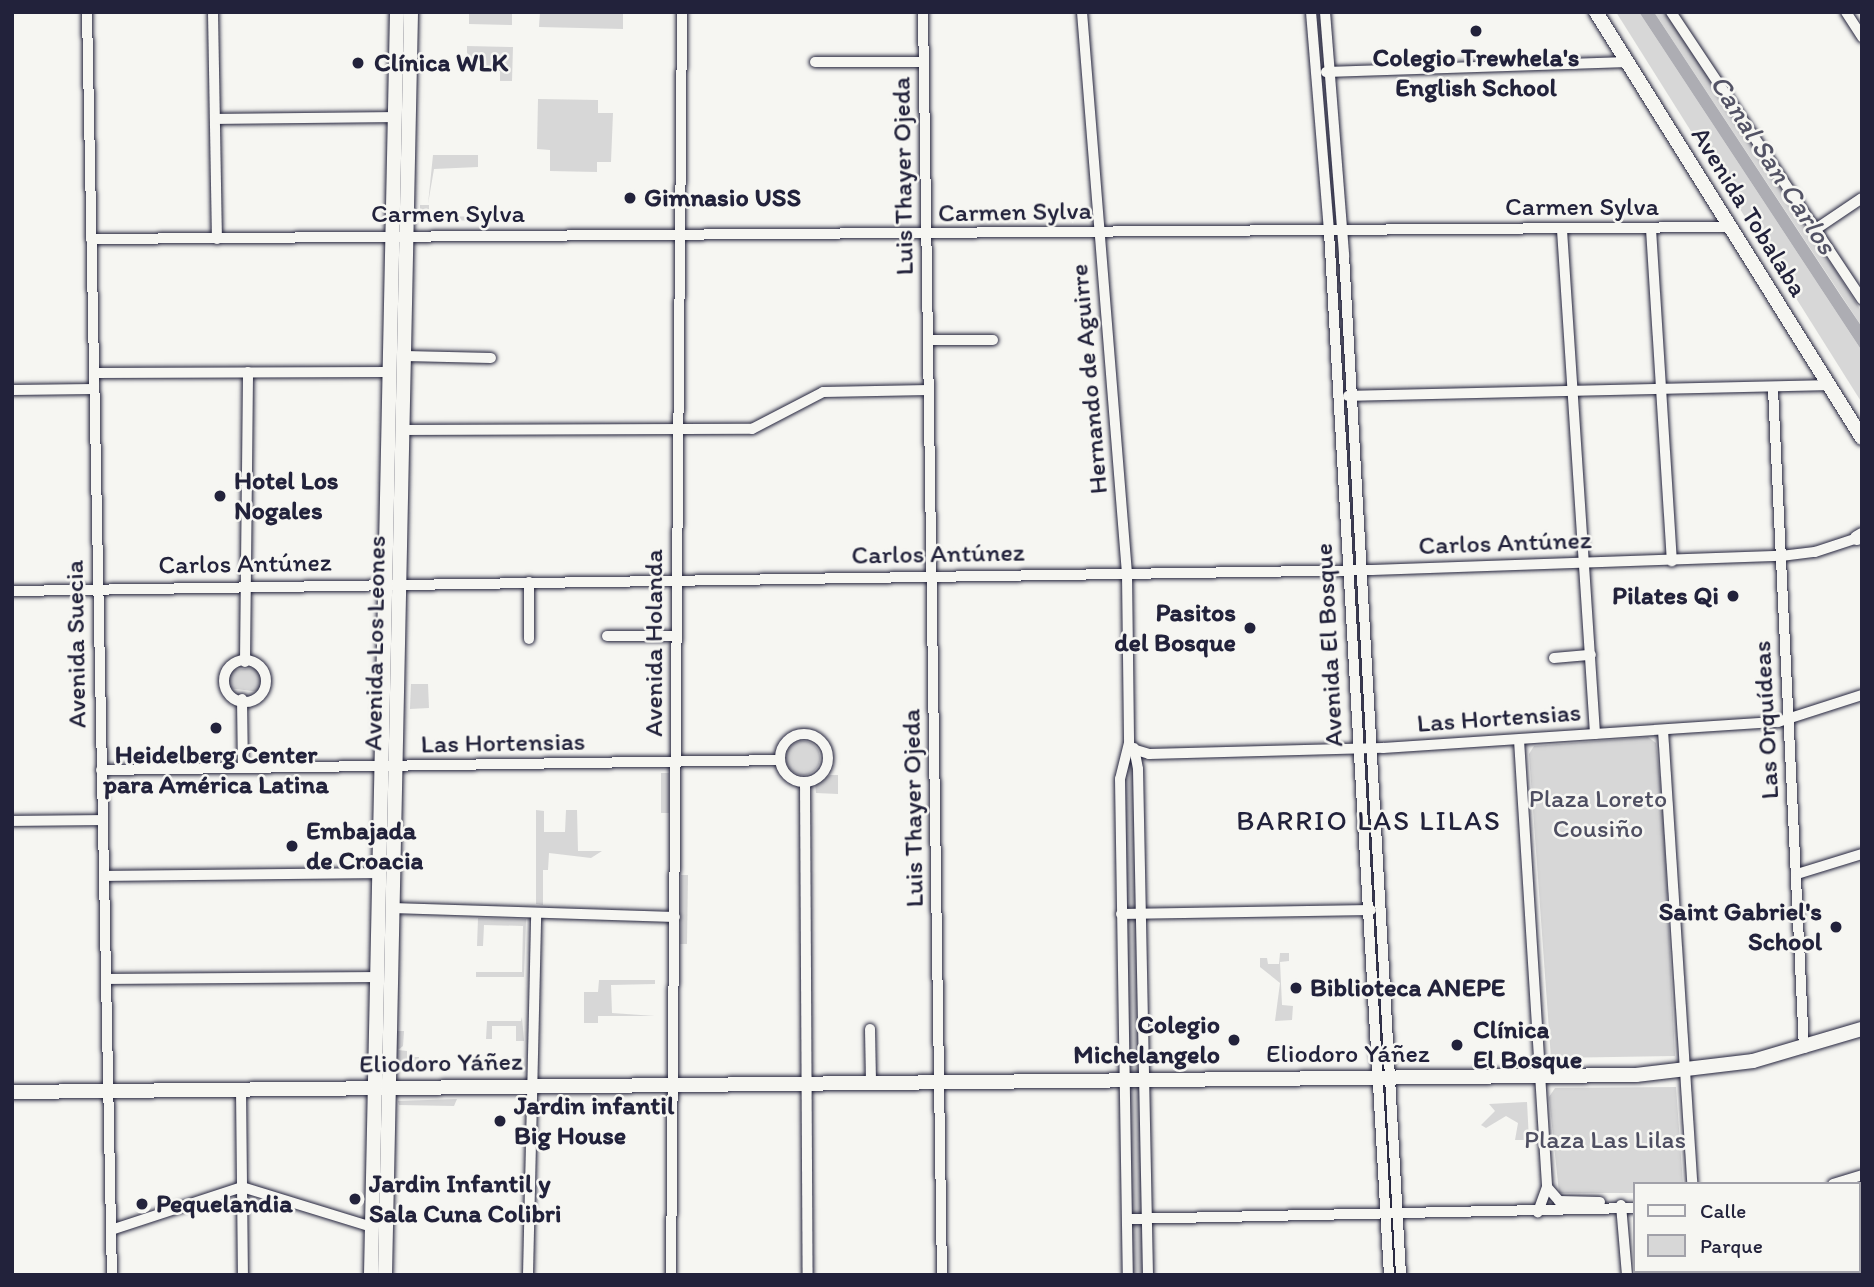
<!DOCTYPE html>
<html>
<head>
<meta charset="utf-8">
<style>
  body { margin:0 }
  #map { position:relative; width:1874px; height:1287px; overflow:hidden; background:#f6f6f2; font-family:Itim,sans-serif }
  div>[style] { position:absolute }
  .green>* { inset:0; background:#d7d7d7 }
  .round { border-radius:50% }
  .water>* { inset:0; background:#adadb3 }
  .roads { filter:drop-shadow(0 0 2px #22223b) drop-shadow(0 0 2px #22223b) }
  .minor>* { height:10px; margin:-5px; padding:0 5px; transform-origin:5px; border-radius:5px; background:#f6f6f2 }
  .minor>.ring { margin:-5px; padding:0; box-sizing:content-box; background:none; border:10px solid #f6f6f2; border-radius:50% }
  .major>* { height:14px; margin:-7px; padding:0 7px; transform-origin:7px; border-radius:7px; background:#f6f6f2 }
  .dots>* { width:19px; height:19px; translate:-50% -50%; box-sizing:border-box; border:4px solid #f6f6f2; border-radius:50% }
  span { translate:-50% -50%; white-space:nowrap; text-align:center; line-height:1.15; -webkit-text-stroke:5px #f6f6f2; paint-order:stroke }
  .poi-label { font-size:26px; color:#22223b; font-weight:700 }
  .left { translate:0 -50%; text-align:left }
  .right { translate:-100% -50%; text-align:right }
  .street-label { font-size:26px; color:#22223b }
  .park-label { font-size:26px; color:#4f4f62 }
  .water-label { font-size:28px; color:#535365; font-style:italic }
  .neighbourhood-label { font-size:28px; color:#22223b; letter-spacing:2px }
  .frame { position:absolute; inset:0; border:14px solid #22223b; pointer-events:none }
  .legend { position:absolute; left:1633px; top:1182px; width:228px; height:91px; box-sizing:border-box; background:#f6f6f2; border:2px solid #a1a1a9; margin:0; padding:9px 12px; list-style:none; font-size:21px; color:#22223b }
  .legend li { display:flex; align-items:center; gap:14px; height:35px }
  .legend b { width:35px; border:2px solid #a1a1a9 }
</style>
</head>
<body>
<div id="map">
  <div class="green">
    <div style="clip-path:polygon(469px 12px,512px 12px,512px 25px,469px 24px)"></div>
    <div style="clip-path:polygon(540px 12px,623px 12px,623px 29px,539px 27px)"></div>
    <div style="clip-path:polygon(1317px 12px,1320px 12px,1327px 81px,1353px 478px,1399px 1275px,1395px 1275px,1330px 135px)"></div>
    <div style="clip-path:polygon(1616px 12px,1639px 12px,1862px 351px,1862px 403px)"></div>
    <div style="clip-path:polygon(1654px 12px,1670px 12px,1676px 21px,1862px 312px,1862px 327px)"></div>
    <div style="clip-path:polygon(467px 46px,513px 47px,512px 81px,500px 81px,500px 71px,467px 70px)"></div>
    <div style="clip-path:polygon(538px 99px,598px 100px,598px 113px,613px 113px,611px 162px,597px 162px,597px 172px,550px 171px,550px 150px,537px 149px)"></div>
    <div style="clip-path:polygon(433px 155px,478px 155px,478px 167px,434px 169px,428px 204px)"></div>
    <div style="clip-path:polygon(420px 205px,429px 205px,429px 216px,506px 217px,506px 221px,420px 220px)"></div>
    <div style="clip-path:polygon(257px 668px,263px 673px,259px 692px,228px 688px,230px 670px)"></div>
    <div style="clip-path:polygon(411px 684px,428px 684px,429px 708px,410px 709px)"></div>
    <div style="clip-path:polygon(1648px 737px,1656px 743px,1663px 809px,1675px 1056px,1551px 1058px,1529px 754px,1534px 746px)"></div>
    <div class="round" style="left:786px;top:741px;width:34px;height:34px"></div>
    <div style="clip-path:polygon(1129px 756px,1133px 772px,1143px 1275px,1133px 1275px,1124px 772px)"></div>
    <div style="clip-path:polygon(661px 773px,669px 773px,669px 813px,661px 813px)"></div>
    <div style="clip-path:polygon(830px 775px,838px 775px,838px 794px,816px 793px,815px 784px)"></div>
    <div style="clip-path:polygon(536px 810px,544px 811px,544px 832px,565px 832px,566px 810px,577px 810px,578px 851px,602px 851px,591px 858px,549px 853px,548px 870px,543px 870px,543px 905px,536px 904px)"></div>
    <div style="clip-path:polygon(681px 875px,688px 875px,687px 944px,680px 944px)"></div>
    <div style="clip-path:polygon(478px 918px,526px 919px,524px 977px,476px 977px,476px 972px,522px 972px,523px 926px,484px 925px,483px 946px,477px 946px)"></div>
    <div style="clip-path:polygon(1280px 953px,1289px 953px,1289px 961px,1280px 962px,1282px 1005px,1293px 1006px,1292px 1020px,1275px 1021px,1280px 983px,1260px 967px,1260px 958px,1267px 958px,1268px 964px,1279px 964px)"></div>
    <div style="clip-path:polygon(599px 980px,655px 980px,655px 984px,611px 985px,612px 1013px,655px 1016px,598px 1016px,598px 1023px,584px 1023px,584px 992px,598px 992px)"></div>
    <div style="clip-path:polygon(522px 1017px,524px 1041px,516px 1041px,516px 1026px,492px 1026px,492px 1039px,486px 1039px,487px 1021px,521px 1021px)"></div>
    <div style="clip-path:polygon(395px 1031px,404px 1031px,403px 1046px,398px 1050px,407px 1051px,407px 1057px,419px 1057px,419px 1064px,430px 1064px,430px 1068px,393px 1066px)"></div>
    <div style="clip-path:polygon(1676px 1087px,1683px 1184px,1634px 1184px,1634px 1193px,1559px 1193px,1549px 1097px,1555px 1088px)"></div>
    <div style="clip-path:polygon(457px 1099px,454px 1106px,399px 1105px,398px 1101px)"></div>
    <div style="clip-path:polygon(1527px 1102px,1529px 1140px,1515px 1140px,1518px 1123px,1506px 1116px,1486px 1128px,1481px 1125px,1495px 1111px,1489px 1104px)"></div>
  </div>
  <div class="water">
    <div style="clip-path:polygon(1639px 12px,1654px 12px,1841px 296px,1862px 327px,1862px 351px)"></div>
  </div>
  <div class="roads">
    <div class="minor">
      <div style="left:87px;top:12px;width:1263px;rotate:88.87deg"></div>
      <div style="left:213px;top:12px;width:227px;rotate:89deg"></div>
      <div style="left:923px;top:12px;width:1263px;rotate:89.14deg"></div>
      <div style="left:1082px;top:12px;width:564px;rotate:85.42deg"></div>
      <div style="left:1127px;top:574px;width:169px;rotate:89.3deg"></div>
      <div style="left:1129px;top:743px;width:37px;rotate:104deg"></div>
      <div style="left:1120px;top:779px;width:496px;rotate:89.1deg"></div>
      <div style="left:1311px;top:12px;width:221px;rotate:85.3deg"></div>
      <div style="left:1329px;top:232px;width:1045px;rotate:86.71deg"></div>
      <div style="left:1325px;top:12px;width:244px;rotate:85.5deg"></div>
      <div style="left:1344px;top:255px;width:1022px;rotate:86.8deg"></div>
      <div style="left:1671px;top:12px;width:345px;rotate:56.4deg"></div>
      <div style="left:1846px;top:12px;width:30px;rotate:57deg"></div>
      <div style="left:815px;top:62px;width:109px"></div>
      <div style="left:1326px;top:72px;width:302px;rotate:-1.9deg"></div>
      <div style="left:215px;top:119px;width:179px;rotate:-0.6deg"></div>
      <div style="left:1651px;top:229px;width:333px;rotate:86.4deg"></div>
      <div style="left:1816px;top:229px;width:55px;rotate:-34deg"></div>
      <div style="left:1562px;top:230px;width:505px;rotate:86.25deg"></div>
      <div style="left:91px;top:239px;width:1638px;rotate:-0.42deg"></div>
      <div style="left:928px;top:340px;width:65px"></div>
      <div style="left:405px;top:356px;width:86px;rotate:1.3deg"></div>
      <div style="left:94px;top:373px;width:295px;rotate:-0.2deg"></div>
      <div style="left:1773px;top:389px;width:660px;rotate:87.31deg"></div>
      <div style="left:12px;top:390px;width:82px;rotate:-0.7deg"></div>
      <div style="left:1348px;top:396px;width:480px;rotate:-1.3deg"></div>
      <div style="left:404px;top:430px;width:348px;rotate:-0.2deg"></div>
      <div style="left:752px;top:429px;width:80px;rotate:-27.5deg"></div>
      <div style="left:823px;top:392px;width:106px;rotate:-1.1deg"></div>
      <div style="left:529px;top:582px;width:57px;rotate:90deg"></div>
      <div style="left:12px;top:591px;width:1360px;rotate:-0.88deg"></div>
      <div style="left:1372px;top:570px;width:409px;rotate:-2deg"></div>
      <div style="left:1781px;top:556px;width:34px;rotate:-7deg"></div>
      <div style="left:1815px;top:552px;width:48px;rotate:-18.1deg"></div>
      <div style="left:607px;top:636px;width:70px"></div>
      <div style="left:1554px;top:658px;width:37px;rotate:-5deg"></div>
      <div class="ring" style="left:224px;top:660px;width:32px;height:32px"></div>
      <div style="left:245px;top:662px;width:290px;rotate:-89.4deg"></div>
      <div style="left:242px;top:699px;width:69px;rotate:89.2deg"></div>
      <div style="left:1663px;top:730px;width:455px;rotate:86.3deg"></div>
      <div class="ring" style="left:780px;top:734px;width:38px;height:38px"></div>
      <div style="left:1519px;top:740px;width:448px;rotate:86.4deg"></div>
      <div style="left:1547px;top:1187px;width:27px;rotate:110deg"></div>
      <div style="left:1134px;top:748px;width:21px;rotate:79deg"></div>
      <div style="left:1138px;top:769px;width:506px;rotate:88.87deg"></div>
      <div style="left:1136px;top:750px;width:14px;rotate:17deg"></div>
      <div style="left:1149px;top:754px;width:234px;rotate:-1.5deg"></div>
      <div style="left:1383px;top:748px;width:396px;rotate:-3.8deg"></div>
      <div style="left:1778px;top:722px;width:88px;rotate:-17.8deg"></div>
      <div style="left:101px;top:770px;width:679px;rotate:-0.84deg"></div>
      <div style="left:805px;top:782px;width:493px;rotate:89.7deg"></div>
      <div style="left:12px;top:821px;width:90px;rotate:-0.6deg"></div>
      <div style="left:1797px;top:874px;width:68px;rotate:-17.1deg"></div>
      <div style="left:104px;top:876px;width:274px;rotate:-0.6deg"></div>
      <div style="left:392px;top:908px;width:283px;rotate:1.8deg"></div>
      <div style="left:1121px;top:914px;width:250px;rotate:-0.9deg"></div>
      <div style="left:106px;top:979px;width:270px;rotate:-0.4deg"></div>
      <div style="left:870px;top:1029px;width:54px;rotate:88.9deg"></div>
      <div style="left:241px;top:1089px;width:186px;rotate:89.4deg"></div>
      <div style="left:1833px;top:1184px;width:30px;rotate:-17deg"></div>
      <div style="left:1547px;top:1187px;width:18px;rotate:49deg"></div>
      <div style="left:1559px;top:1201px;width:41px;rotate:1.4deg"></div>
      <div style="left:1621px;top:1205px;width:70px;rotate:85.1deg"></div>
      <div style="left:1128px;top:1219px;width:506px;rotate:-1.25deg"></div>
      <div style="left:111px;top:1230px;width:138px;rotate:-18.2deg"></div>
      <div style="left:242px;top:1187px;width:136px;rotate:17.1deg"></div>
      <div style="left:1842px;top:1271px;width:5px;rotate:53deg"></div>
      <div style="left:528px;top:1275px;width:362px;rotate:-88.7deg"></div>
      <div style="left:671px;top:1275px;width:1263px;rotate:-89.5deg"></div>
    </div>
    <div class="major">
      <div style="left:1596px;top:12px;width:502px;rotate:58.02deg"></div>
      <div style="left:1857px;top:538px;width:6px;rotate:-31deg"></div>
      <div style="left:12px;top:1092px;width:1624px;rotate:-0.6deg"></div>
      <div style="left:1636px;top:1075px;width:118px;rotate:-6.8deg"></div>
      <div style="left:1753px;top:1061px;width:114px;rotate:-16.4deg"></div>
      <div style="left:371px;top:1275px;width:1263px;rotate:-88.82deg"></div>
      <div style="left:385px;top:1275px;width:1263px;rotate:-88.82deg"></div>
    </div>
  </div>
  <div class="dots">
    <div style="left:1476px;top:31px;background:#22223b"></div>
    <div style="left:358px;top:63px;background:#22223b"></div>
    <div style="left:630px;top:198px;background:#22223b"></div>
    <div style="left:220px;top:496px;background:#22223b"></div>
    <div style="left:1733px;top:596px;background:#22223b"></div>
    <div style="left:1250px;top:628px;background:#22223b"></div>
    <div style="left:216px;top:728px;background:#22223b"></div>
    <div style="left:292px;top:846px;background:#22223b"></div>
    <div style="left:1836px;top:927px;background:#22223b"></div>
    <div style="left:1296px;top:988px;background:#22223b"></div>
    <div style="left:1234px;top:1040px;background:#22223b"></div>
    <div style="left:1457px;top:1045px;background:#22223b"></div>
    <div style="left:500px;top:1121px;background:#22223b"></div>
    <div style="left:355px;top:1199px;background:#22223b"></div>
    <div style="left:142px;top:1204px;background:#22223b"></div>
  </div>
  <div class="poi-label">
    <span style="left:1476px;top:73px">Colegio Trewhela's<br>English School</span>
    <span class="left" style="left:374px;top:63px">Clínica WLK</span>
    <span class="left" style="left:644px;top:198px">Gimnasio USS</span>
    <span class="left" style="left:234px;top:496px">Hotel Los<br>Nogales</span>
    <span class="right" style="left:1719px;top:596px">Pilates Qi</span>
    <span class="right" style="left:1236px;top:628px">Pasitos<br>del Bosque</span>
    <span style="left:216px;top:770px">Heidelberg Center<br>para América Latina</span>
    <span class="left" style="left:306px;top:846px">Embajada<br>de Croacia</span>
    <span class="right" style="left:1822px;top:927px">Saint Gabriel's<br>School</span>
    <span class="left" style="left:1310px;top:988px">Biblioteca ANEPE</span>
    <span class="right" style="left:1220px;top:1040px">Colegio<br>Michelangelo</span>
    <span class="left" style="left:1473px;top:1045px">Clínica<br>El Bosque</span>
    <span class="left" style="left:514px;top:1121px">Jardin infantil<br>Big House</span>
    <span class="left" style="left:369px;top:1199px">Jardin Infantil y<br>Sala Cuna Colibri</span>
    <span class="left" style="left:156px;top:1204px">Pequelandia</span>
  </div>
  <div class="street-label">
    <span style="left:903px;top:176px;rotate:-91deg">Luis Thayer Ojeda</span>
    <span style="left:1582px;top:207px">Carmen Sylva</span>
    <span style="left:1015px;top:212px;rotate:-1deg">Carmen Sylva</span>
    <span style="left:1749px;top:212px;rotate:58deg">Avenida Tobalaba</span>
    <span style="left:448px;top:214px">Carmen Sylva</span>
    <span style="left:1089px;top:379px;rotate:-95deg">Hernando de Aguirre</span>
    <span style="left:1505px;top:543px;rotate:-2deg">Carlos Antúnez</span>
    <span style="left:938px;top:554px;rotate:-1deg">Carlos Antúnez</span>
    <span style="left:245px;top:564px;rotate:-1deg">Carlos Antúnez</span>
    <span style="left:375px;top:643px;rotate:-89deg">Avenida Los Leones</span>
    <span style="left:654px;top:643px;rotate:-90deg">Avenida Holanda</span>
    <span style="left:76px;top:644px;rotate:-91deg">Avenida Suecia</span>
    <span style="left:1329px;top:645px;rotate:-93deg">Avenida El Bosque</span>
    <span style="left:1499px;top:718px;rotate:-4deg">Las Hortensias</span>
    <span style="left:1766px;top:720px;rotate:-93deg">Las Orquídeas</span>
    <span style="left:503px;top:743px;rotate:-1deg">Las Hortensias</span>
    <span style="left:913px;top:808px;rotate:-91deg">Luis Thayer Ojeda</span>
    <span style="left:1348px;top:1054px">Eliodoro Yáñez</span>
    <span style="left:441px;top:1063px;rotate:-1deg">Eliodoro Yáñez</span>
  </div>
  <div class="park-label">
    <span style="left:1598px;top:814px">Plaza Loreto<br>Cousiño</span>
    <span style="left:1605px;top:1140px">Plaza Las Lilas</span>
  </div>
  <div class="water-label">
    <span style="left:1774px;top:164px;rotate:57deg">Canal San Carlos</span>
  </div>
  <div class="neighbourhood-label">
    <span style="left:1369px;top:820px">BARRIO LAS LILAS</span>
  </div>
  <div class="frame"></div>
  <ul class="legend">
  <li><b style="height:9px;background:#f6f6f2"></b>Calle</li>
  <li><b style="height:19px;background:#d7d7d7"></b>Parque</li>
  </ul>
</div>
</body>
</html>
